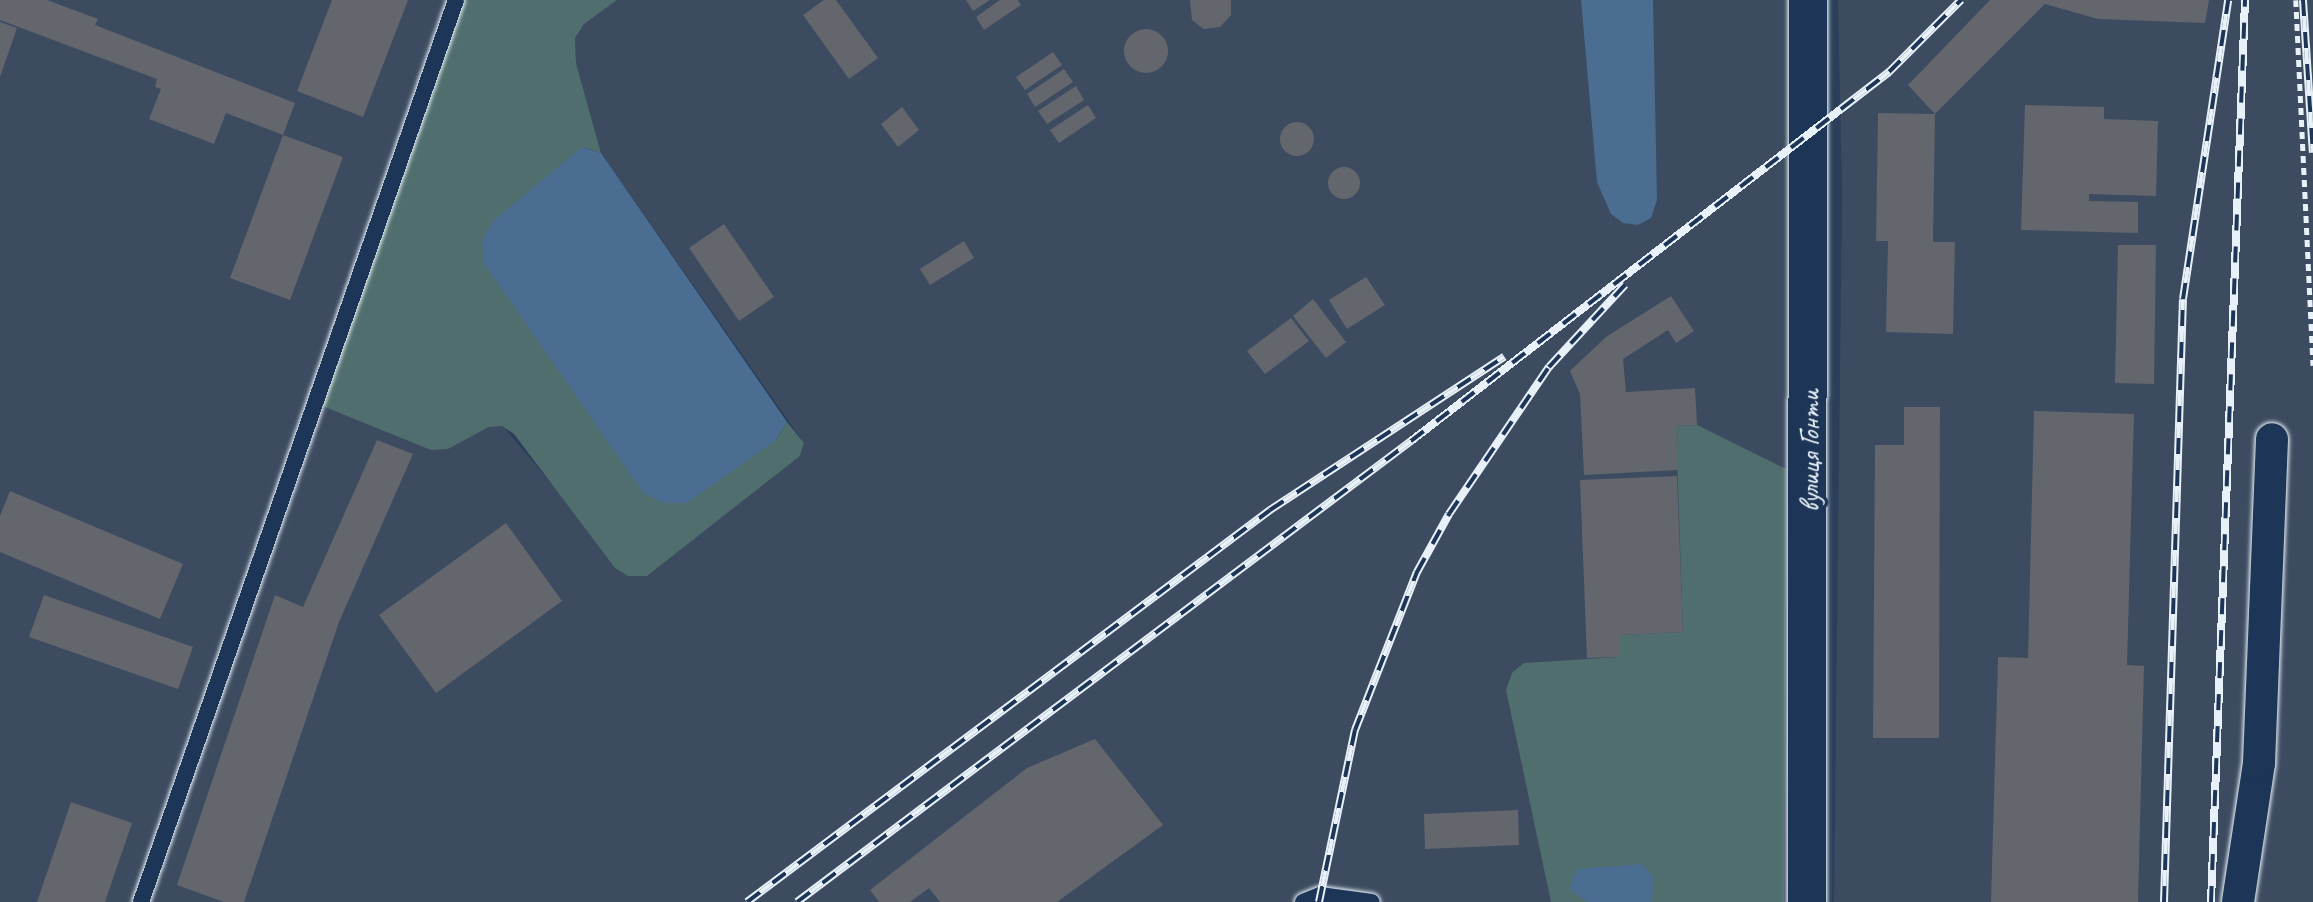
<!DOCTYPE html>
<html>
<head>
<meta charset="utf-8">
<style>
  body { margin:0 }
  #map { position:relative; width:2313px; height:902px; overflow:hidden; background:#2b3f5b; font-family:Caveat,sans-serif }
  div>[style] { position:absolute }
  .built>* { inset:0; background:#3c4b60 }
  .green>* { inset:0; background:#4f6e6d }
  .water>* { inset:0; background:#4a6d91 }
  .building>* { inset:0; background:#63666d }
  .round { border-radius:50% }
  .path>* { height:4.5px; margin-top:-2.25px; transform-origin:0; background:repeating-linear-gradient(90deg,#e8f1f8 0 7px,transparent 0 12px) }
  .roads { filter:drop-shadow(0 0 2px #e8f1f8) drop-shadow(0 0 2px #e8f1f8) }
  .service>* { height:16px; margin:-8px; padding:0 8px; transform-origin:8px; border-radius:8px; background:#1d3557 }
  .minor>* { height:32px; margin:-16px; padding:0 16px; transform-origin:16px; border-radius:16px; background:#1d3557 }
  .tertiary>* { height:38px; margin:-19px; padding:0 19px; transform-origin:19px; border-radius:19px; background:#1d3557 }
  .rail>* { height:8px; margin-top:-4px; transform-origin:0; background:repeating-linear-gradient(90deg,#1d3557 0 16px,#e8f1f8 0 32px); box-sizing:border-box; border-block:2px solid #e8f1f8 }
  span { translate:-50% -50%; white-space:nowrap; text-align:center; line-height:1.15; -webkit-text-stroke:7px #1d3557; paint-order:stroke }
  .street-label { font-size:28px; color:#e8f1f8 }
</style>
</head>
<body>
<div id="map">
  <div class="built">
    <div style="clip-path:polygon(0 0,456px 0,448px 449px,489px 427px,502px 425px,629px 576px,647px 576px,800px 456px,804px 443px,601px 153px,576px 63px,575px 38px,584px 24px,617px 0,1808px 0,1807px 902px,0 902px)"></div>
    <div style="clip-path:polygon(1838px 0,2313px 0,2313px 902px,1834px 902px,1842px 194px)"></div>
  </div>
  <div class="green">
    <div style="clip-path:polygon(456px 0,617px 0,584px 24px,575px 38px,576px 63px,601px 153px,582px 147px,776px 440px,787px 422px,804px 443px,800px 456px,647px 576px,628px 576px,615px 568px,514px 434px,502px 426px,489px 427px,448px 449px,431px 450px,315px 403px)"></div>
    <div style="clip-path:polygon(1697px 425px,1786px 469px,1784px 902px,1551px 902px,1506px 690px,1512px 673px,1524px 663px,1619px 657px,1619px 635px,1683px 632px,1676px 426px)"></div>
  </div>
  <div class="water">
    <div style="clip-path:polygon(1581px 0,1653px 0,1657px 200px,1651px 218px,1638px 225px,1623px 223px,1611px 214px,1597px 182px)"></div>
    <div style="clip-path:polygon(582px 147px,601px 153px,787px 422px,776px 440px,687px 503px,664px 503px,644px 494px,484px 263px,482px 240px,494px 220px)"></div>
    <div style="clip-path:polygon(1641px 864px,1653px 876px,1652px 902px,1588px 902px,1569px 889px,1577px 869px)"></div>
  </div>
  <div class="building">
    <div style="clip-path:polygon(0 0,47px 0,98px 19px,95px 25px,295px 103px,283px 135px,226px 113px,214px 144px,149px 119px,161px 89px,155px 87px,157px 79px,0 20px)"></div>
    <div style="clip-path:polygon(332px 0,408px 0,363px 117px,297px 91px)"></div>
    <div style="clip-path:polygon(824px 0,836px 0,878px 58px,849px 79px,803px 15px)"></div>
    <div style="clip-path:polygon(966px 0,990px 0,973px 11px)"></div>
    <div style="clip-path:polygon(1000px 0,1018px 0,1021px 5px,984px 30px,976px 17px)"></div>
    <div style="clip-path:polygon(1190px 0,1231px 0,1231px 15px,1220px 27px,1204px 29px,1192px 20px)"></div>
    <div style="clip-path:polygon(1990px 0,2209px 0,2205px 23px,2098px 19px,2045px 4px,1935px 114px,1908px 85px)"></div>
    <div style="clip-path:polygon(0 22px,17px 28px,0 77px)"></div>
    <div class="round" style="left:1124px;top:29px;width:44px;height:44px"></div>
    <div style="clip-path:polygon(1053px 52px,1062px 65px,1025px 90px,1016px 77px)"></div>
    <div style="clip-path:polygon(1064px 69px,1073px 82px,1035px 107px,1027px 94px)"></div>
    <div style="clip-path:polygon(1076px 86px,1084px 100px,1047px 124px,1038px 111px)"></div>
    <div style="clip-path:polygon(1088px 105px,1096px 118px,1059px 143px,1050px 130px)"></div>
    <div style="clip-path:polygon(2025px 105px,2104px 107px,2104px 119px,2158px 121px,2156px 196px,2089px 194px,2089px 201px,2138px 202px,2138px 233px,2021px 230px)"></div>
    <div style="clip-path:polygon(902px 107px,919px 130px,898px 147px,881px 124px)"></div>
    <div style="clip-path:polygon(1878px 113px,1935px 114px,1933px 242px,1955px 242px,1953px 334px,1886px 332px,1888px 241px,1876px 241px)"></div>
    <div class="round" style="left:1280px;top:122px;width:34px;height:34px"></div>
    <div style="clip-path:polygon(283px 135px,343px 157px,290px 300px,230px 278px)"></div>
    <div class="round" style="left:1328px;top:167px;width:32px;height:32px"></div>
    <div style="clip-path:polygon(724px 224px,774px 297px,739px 321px,689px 248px)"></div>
    <div style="clip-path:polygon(964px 241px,974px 258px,930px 285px,920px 269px)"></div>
    <div style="clip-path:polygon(2118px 245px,2156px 245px,2154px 384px,2115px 383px)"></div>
    <div style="clip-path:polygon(1366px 277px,1385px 305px,1347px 329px,1329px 300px)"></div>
    <div style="clip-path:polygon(1671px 296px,1694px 331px,1676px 343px,1668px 330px,1623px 359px,1626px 392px,1695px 388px,1697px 425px,1676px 426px,1678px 470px,1584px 475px,1580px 394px,1570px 371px,1606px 337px)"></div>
    <div style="clip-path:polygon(1313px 299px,1346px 342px,1326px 358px,1293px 316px)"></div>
    <div style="clip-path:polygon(1291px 318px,1309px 341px,1265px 374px,1247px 351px)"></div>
    <div style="clip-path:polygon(1904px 407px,1940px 407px,1939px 738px,1873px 738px,1875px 445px,1904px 445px)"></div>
    <div style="clip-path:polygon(2034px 411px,2134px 414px,2127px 665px,2144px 666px,2138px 902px,1991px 902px,1998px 657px,2028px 658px)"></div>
    <div style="clip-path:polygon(377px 440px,413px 454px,339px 622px,244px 902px,224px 902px,177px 885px,275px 595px,303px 607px)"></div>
    <div style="clip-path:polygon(1677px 476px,1683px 632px,1619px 635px,1620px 657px,1587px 658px,1580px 480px)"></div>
    <div style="clip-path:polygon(10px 491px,183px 564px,160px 619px,0 552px,0 516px)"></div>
    <div style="clip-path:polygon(506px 523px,562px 601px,436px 693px,379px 615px)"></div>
    <div style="clip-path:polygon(44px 595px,193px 647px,178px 689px,29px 637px)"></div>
    <div style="clip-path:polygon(1095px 739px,1163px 825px,1057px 902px,940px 902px,929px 888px,910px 902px,879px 902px,870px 890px,1027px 768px)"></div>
    <div style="clip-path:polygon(71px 802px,132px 823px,105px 902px,37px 902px)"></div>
    <div style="clip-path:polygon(1518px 810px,1519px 845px,1425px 849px,1424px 814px)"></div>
  </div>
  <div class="path">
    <div style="left:2296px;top:0;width:366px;rotate:87.3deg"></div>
  </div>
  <div class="roads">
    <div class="service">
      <div style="left:141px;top:902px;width:955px;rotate:-70.75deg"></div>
      <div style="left:1303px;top:902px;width:18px;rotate:-22deg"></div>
      <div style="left:1320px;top:895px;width:52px;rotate:7.7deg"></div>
    </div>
    <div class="minor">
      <div style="left:2238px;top:902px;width:141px;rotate:-81.4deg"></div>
      <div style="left:2259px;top:763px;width:324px;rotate:-87.7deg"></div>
    </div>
    <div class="tertiary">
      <div style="left:1807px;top:902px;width:902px;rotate:-89.94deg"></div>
    </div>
  </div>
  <div class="rail">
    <div style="left:2303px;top:0;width:153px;rotate:86.3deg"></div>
    <div style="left:747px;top:902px;width:654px;rotate:-36.85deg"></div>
    <div style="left:1270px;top:510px;width:280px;rotate:-33.2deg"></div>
    <div style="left:797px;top:902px;width:768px;rotate:-36.9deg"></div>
    <div style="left:1411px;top:441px;width:543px;rotate:-37.67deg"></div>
    <div style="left:1841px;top:109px;width:61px;rotate:-37.6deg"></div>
    <div style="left:1889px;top:72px;width:102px;rotate:-45deg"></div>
    <div style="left:1319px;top:902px;width:176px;rotate:-78.2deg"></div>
    <div style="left:1355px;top:730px;width:170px;rotate:-68.6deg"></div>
    <div style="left:1417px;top:572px;width:66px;rotate:-61.1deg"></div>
    <div style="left:1449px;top:514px;width:178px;rotate:-55.8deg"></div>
    <div style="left:1549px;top:367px;width:112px;rotate:-47.2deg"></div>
    <div style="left:2164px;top:902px;width:603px;rotate:-88.2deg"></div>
    <div style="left:2183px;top:299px;width:302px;rotate:-81.4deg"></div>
    <div style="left:2211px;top:902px;width:903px;rotate:-87.84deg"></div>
  </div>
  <div class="street-label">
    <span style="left:1810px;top:451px;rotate:-90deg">вулиця Гонти</span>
  </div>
</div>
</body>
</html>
